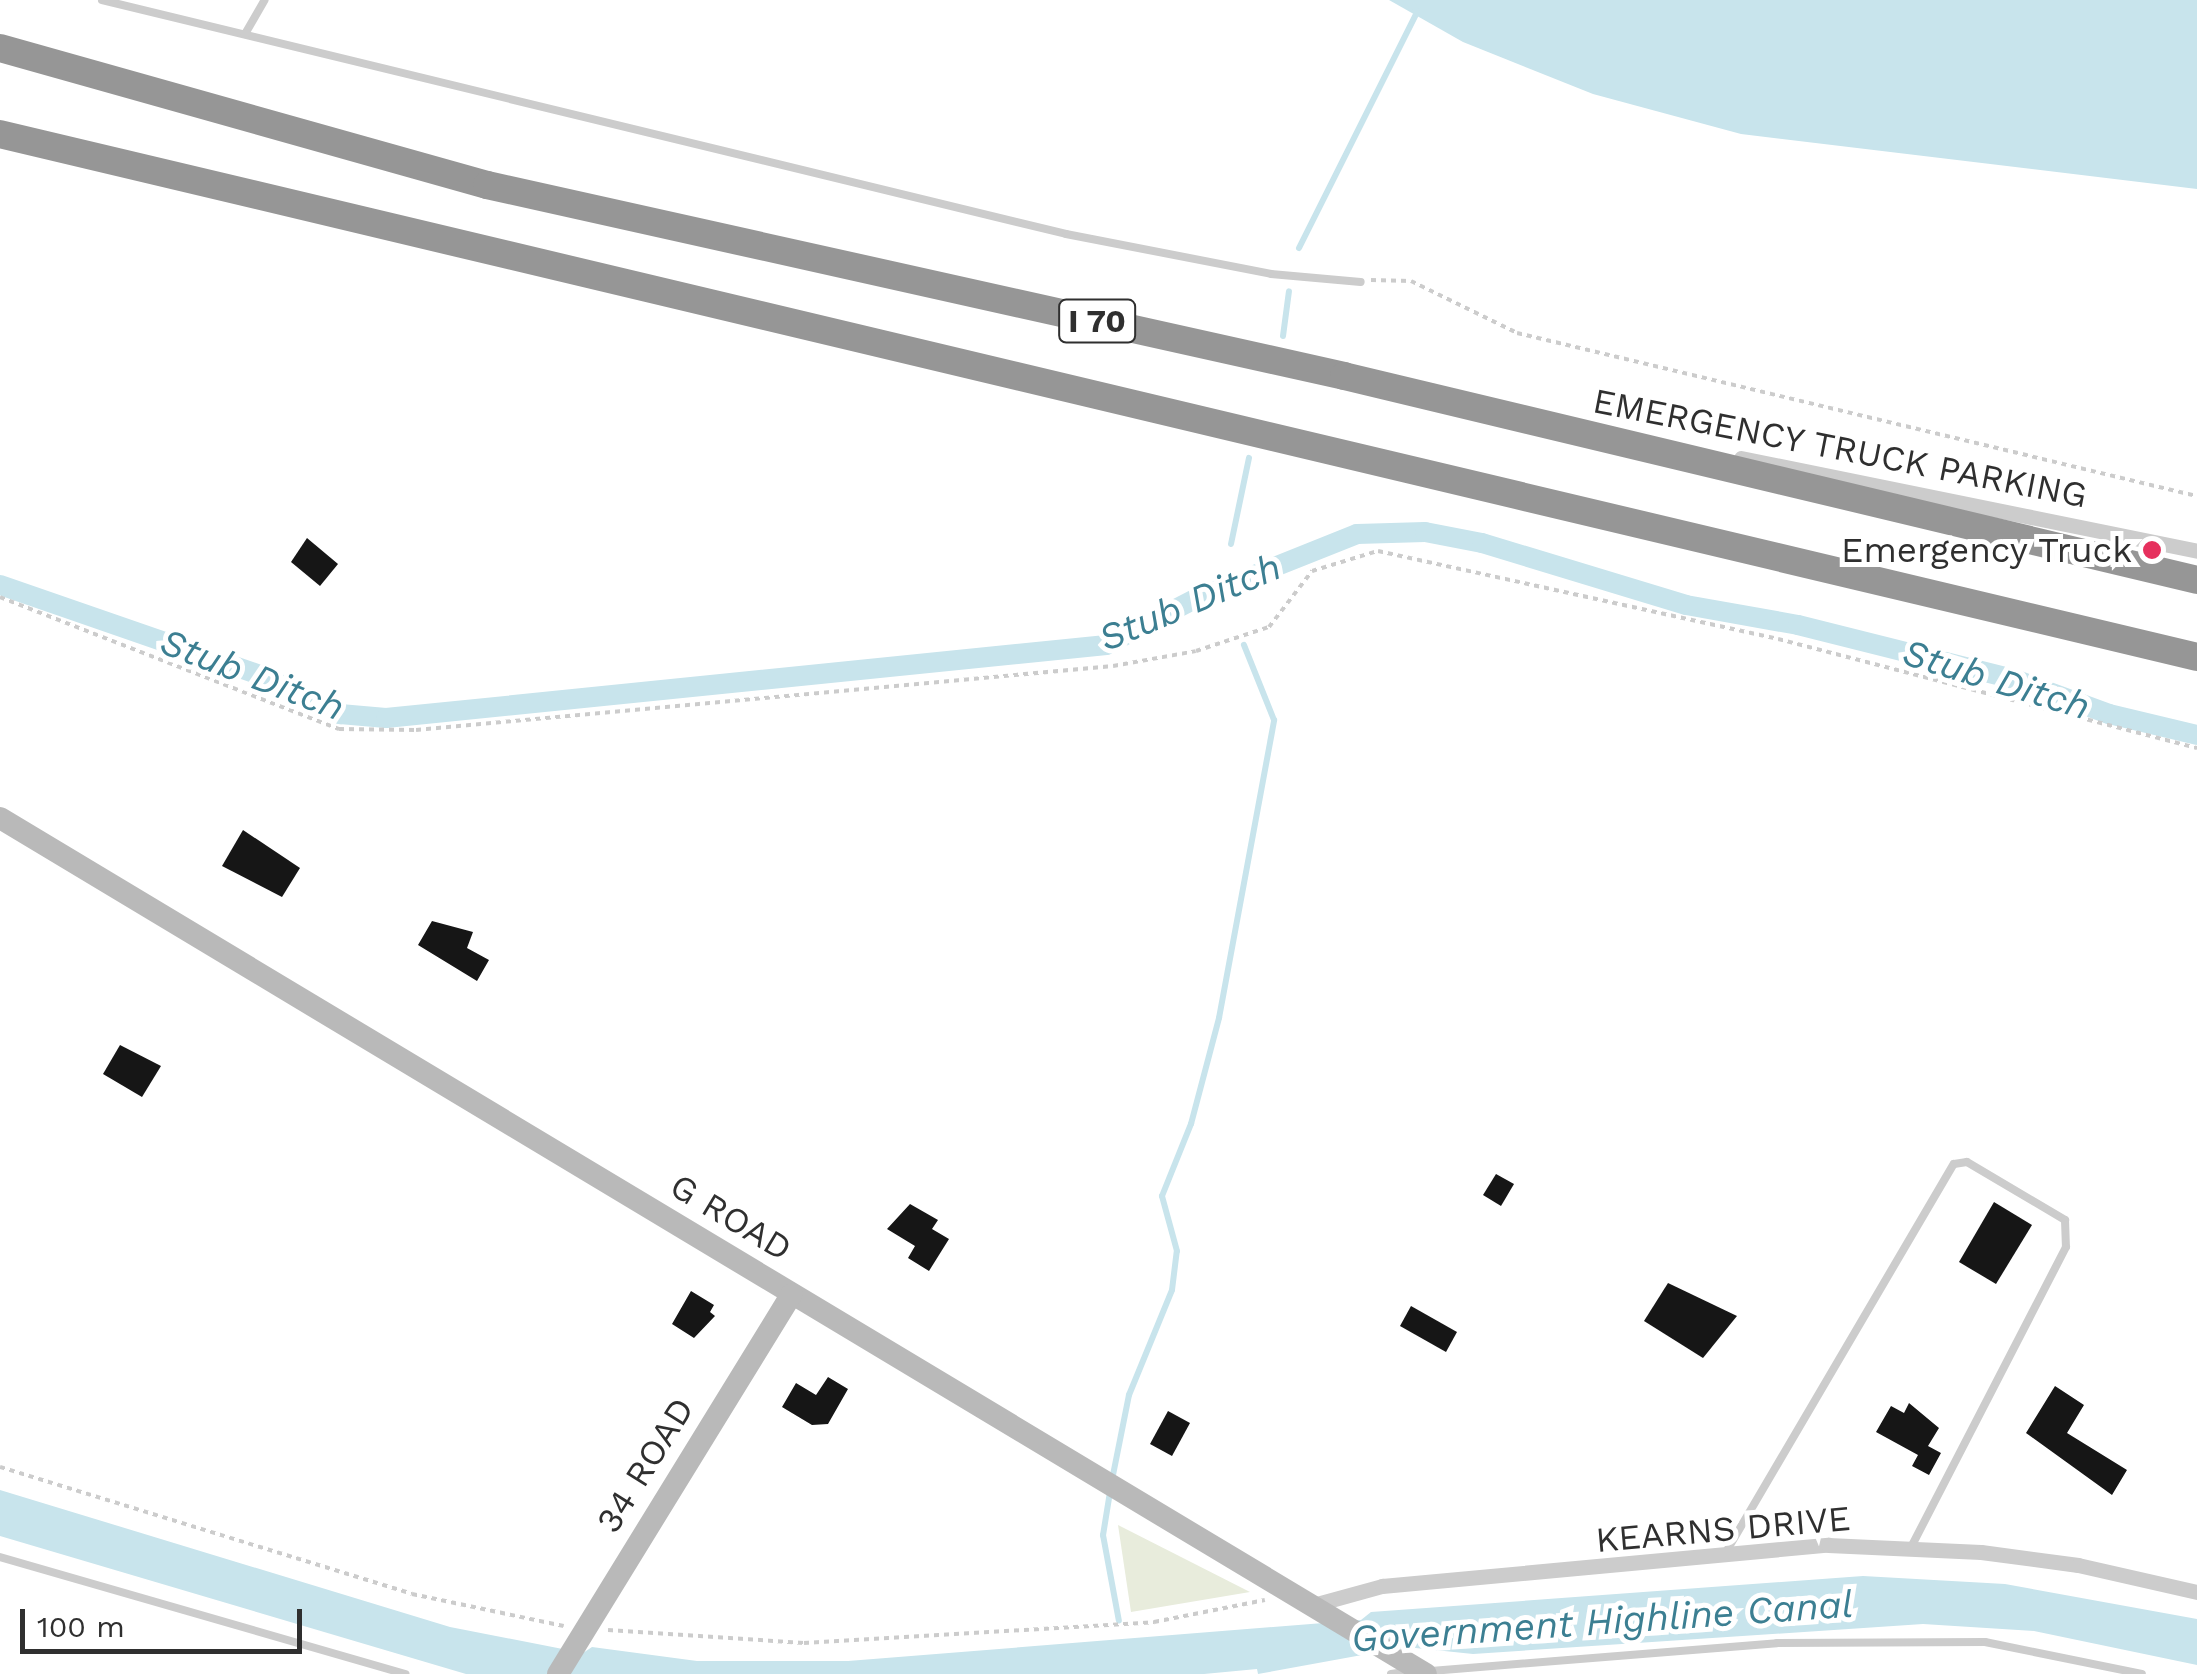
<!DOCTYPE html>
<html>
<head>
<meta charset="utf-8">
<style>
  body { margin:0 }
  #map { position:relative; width:2197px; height:1674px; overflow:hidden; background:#fff; font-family:"Work Sans",sans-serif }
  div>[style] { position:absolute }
  .green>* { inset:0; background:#e8ecdc }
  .water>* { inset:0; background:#c8e4ec }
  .stream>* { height:6px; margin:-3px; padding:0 3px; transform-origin:3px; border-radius:3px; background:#c8e4ec }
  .canal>* { height:20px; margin:-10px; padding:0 10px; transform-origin:10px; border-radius:10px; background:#c8e4ec }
  .building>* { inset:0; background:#161616 }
  .path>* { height:4px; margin-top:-2px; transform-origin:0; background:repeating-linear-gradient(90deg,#ccc 0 5px,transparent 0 10px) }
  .lane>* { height:8px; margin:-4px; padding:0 4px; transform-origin:4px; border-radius:4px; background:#ccc }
  .street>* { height:15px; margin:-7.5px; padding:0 7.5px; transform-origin:7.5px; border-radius:7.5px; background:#ccc }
  .secondary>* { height:22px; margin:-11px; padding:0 11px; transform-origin:11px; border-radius:11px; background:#b9b9b9 }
  .highway>* { height:28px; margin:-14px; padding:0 14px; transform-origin:14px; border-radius:14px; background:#969696 }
  .dots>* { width:28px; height:28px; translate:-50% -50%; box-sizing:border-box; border:5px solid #fff; border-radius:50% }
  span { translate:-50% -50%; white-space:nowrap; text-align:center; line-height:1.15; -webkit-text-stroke:10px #fff; paint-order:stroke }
  .shield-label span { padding:2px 8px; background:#fff; border:2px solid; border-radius:8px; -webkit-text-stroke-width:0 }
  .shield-label { font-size:32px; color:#2f2f2f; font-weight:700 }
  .street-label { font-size:35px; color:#2f2f2f }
  .poi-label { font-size:35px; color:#2f2f2f }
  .right { translate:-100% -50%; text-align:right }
  .water-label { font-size:38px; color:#3c7f92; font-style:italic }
  .scale { position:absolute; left:20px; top:1609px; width:282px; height:45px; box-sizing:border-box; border:5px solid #2f2f2f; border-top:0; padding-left:12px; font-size:30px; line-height:35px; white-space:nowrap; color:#2f2f2f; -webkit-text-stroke:8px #fff; paint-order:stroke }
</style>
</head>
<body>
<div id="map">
  <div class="green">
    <div style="clip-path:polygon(1118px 1525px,1250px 1592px,1131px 1612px)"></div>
  </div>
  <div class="water">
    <div style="clip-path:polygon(1389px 0,2197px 0,2197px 189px,1741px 134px,1593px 94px,1463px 42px)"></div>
    <div style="clip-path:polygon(0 1490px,450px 1627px,583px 1653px,592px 1647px,697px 1661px,848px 1661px,1361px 1620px,1371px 1612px,1863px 1576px,2005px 1584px,2197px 1619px,2197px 1665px,2034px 1631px,1923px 1624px,1473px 1654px,1406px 1647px,1258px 1674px,1257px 1669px,1204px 1674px,466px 1674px,0 1536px)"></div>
  </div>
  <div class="stream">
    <div style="left:1299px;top:248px;width:264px;rotate:-63.4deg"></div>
    <div style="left:1417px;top:12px;width:13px;rotate:-117deg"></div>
    <div style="left:1283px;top:336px;width:45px;rotate:-82.4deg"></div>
    <div style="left:1231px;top:544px;width:88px;rotate:-78.2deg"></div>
    <div style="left:1112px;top:1480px;width:87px;rotate:-78.7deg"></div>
    <div style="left:1129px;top:1395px;width:113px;rotate:-67.7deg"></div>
    <div style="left:1172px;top:1290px;width:39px;rotate:-83deg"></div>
    <div style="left:1177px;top:1251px;width:57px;rotate:-105.3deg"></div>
    <div style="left:1162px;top:1196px;width:78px;rotate:-68.1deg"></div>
    <div style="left:1191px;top:1124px;width:110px;rotate:-75.2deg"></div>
    <div style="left:1219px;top:1018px;width:303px;rotate:-79.5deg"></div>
    <div style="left:1274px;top:720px;width:81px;rotate:-111.8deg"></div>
    <div style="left:1110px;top:1492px;width:44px;rotate:99.2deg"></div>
    <div style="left:1103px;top:1535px;width:87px;rotate:79.5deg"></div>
  </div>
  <div class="canal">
    <div style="left:0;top:585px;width:281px;rotate:19.1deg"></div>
    <div style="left:265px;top:677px;width:84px;rotate:26.3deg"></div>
    <div style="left:340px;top:714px;width:46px;rotate:5deg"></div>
    <div style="left:386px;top:718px;width:724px;rotate:-5.79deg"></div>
    <div style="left:1106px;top:645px;width:102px;rotate:-27.3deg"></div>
    <div style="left:1197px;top:598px;width:172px;rotate:-21.8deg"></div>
    <div style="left:1357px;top:534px;width:68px;rotate:-1.7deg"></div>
    <div style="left:1425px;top:532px;width:58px;rotate:10.9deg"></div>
    <div style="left:1482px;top:543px;width:213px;rotate:16.9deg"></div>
    <div style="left:1686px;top:605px;width:114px;rotate:10.1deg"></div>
    <div style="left:1798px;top:625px;width:226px;rotate:14.1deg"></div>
    <div style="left:2017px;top:680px;width:98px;rotate:20.3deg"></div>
    <div style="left:2109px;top:714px;width:90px;rotate:13.4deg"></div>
  </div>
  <div class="building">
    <div style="clip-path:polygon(307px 538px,338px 564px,320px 586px,291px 562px)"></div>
    <div style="clip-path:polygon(243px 830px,300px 868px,282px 897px,222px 866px)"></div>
    <div style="clip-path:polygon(432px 921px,473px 932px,467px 948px,489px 960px,477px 981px,418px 945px)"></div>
    <div style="clip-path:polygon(120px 1045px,161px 1066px,142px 1097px,103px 1074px)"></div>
    <div style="clip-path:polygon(1496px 1174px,1514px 1184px,1501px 1206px,1483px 1195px)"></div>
    <div style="clip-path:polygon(1994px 1202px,2032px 1225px,1996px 1284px,1959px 1262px)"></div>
    <div style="clip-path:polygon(910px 1204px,938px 1220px,932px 1229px,949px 1239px,929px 1271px,908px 1258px,915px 1246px,887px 1229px)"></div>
    <div style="clip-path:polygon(1668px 1283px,1737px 1316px,1703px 1358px,1644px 1321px)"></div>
    <div style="clip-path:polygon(691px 1291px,714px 1305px,710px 1312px,715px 1316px,694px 1338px,672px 1324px)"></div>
    <div style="clip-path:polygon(1411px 1306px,1457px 1332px,1446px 1352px,1400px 1326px)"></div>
    <div style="clip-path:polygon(828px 1377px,848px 1389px,828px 1424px,812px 1425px,782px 1407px,796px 1383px,816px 1395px)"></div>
    <div style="clip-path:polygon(2055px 1386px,2084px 1405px,2067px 1433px,2127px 1470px,2112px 1495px,2026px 1433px)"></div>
    <div style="clip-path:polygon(1909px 1403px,1939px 1428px,1928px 1446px,1941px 1453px,1929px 1475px,1912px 1466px,1918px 1455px,1876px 1432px,1891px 1406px,1904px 1413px)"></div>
    <div style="clip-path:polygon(1168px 1411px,1190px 1423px,1172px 1456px,1150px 1444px)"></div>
  </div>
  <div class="path">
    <div style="left:1371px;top:280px;width:40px;rotate:1.4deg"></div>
    <div style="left:1411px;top:281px;width:118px;rotate:26.1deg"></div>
    <div style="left:1517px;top:333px;width:699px;rotate:13.48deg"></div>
    <div style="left:0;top:597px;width:364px;rotate:21.3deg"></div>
    <div style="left:339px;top:729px;width:77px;rotate:0.7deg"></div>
    <div style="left:416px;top:730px;width:700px;rotate:-5.25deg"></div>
    <div style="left:1113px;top:666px;width:84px;rotate:-10.2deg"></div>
    <div style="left:1196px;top:651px;width:77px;rotate:-18.2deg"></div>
    <div style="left:1269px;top:627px;width:71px;rotate:-52.5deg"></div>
    <div style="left:1312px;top:571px;width:69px;rotate:-16.9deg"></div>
    <div style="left:1378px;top:551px;width:410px;rotate:12.4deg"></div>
    <div style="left:1778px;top:639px;width:433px;rotate:14.6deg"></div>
    <div style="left:0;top:1467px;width:431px;rotate:17.1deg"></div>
    <div style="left:412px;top:1594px;width:155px;rotate:11.9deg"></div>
    <div style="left:608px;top:1630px;width:196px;rotate:3.8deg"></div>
    <div style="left:804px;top:1643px;width:351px;rotate:-3.4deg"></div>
    <div style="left:1154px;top:1622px;width:113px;rotate:-11.2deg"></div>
  </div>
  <div class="lane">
    <div style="left:102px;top:0;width:992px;rotate:13.64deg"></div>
    <div style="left:1066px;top:234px;width:209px;rotate:11deg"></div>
    <div style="left:1271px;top:274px;width:90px;rotate:5.1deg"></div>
    <div style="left:245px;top:34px;width:39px;rotate:-60deg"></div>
    <div style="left:1726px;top:1552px;width:450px;rotate:-59.6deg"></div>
    <div style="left:1954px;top:1164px;width:13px;rotate:-9deg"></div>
    <div style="left:1967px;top:1162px;width:114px;rotate:30.6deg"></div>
    <div style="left:2065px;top:1220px;width:27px;rotate:88deg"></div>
    <div style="left:2066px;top:1247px;width:340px;rotate:117.3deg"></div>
    <div style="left:0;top:1557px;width:422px;rotate:16.1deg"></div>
    <div style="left:1431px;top:1671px;width:347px;rotate:-4.6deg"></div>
    <div style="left:1777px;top:1643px;width:208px;rotate:-0.3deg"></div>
    <div style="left:1985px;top:1642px;width:160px;rotate:11.5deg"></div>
    <div style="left:1391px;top:1674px;width:21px;rotate:-8deg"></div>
  </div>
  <div class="street">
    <div style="left:1741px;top:458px;width:465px;rotate:11.5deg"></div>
    <div style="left:1313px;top:1605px;width:72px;rotate:-15.4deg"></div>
    <div style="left:1382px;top:1586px;width:448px;rotate:-5.3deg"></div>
    <div style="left:1828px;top:1545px;width:153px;rotate:2.6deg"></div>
    <div style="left:1981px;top:1552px;width:98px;rotate:7.6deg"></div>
    <div style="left:2078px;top:1565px;width:122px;rotate:12.8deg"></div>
  </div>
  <div class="secondary">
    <div style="left:0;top:818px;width:1663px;rotate:30.98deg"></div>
    <div style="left:558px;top:1674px;width:446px;rotate:-58.4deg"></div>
  </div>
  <div class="highway">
    <div style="left:0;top:48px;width:506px;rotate:15.71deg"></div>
    <div style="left:487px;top:185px;width:878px;rotate:12.56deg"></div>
    <div style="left:1344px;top:376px;width:877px;rotate:13.45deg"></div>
    <div style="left:0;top:134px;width:2258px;rotate:13.39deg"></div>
  </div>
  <div class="dots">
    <div style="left:2152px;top:550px;background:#e6305d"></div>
  </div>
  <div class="shield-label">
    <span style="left:1097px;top:321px">I 70</span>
  </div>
  <div class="street-label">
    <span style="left:1840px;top:448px;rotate:11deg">EMERGENCY TRUCK PARKING</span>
    <span style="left:731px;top:1217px;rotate:31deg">G ROAD</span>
    <span style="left:645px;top:1465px;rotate:-58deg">34 ROAD</span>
    <span style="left:1723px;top:1529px;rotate:-5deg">KEARNS DRIVE</span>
  </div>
  <div class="poi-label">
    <span class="right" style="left:2132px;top:550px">Emergency Truck</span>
  </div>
  <div class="water-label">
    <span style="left:1190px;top:603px;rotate:-23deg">Stub Ditch</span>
    <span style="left:252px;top:675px;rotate:21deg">Stub Ditch</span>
    <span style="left:1996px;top:680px;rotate:17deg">Stub Ditch</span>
    <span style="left:1602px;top:1622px;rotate:-4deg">Government Highline Canal</span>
  </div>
  <div class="scale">100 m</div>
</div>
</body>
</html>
